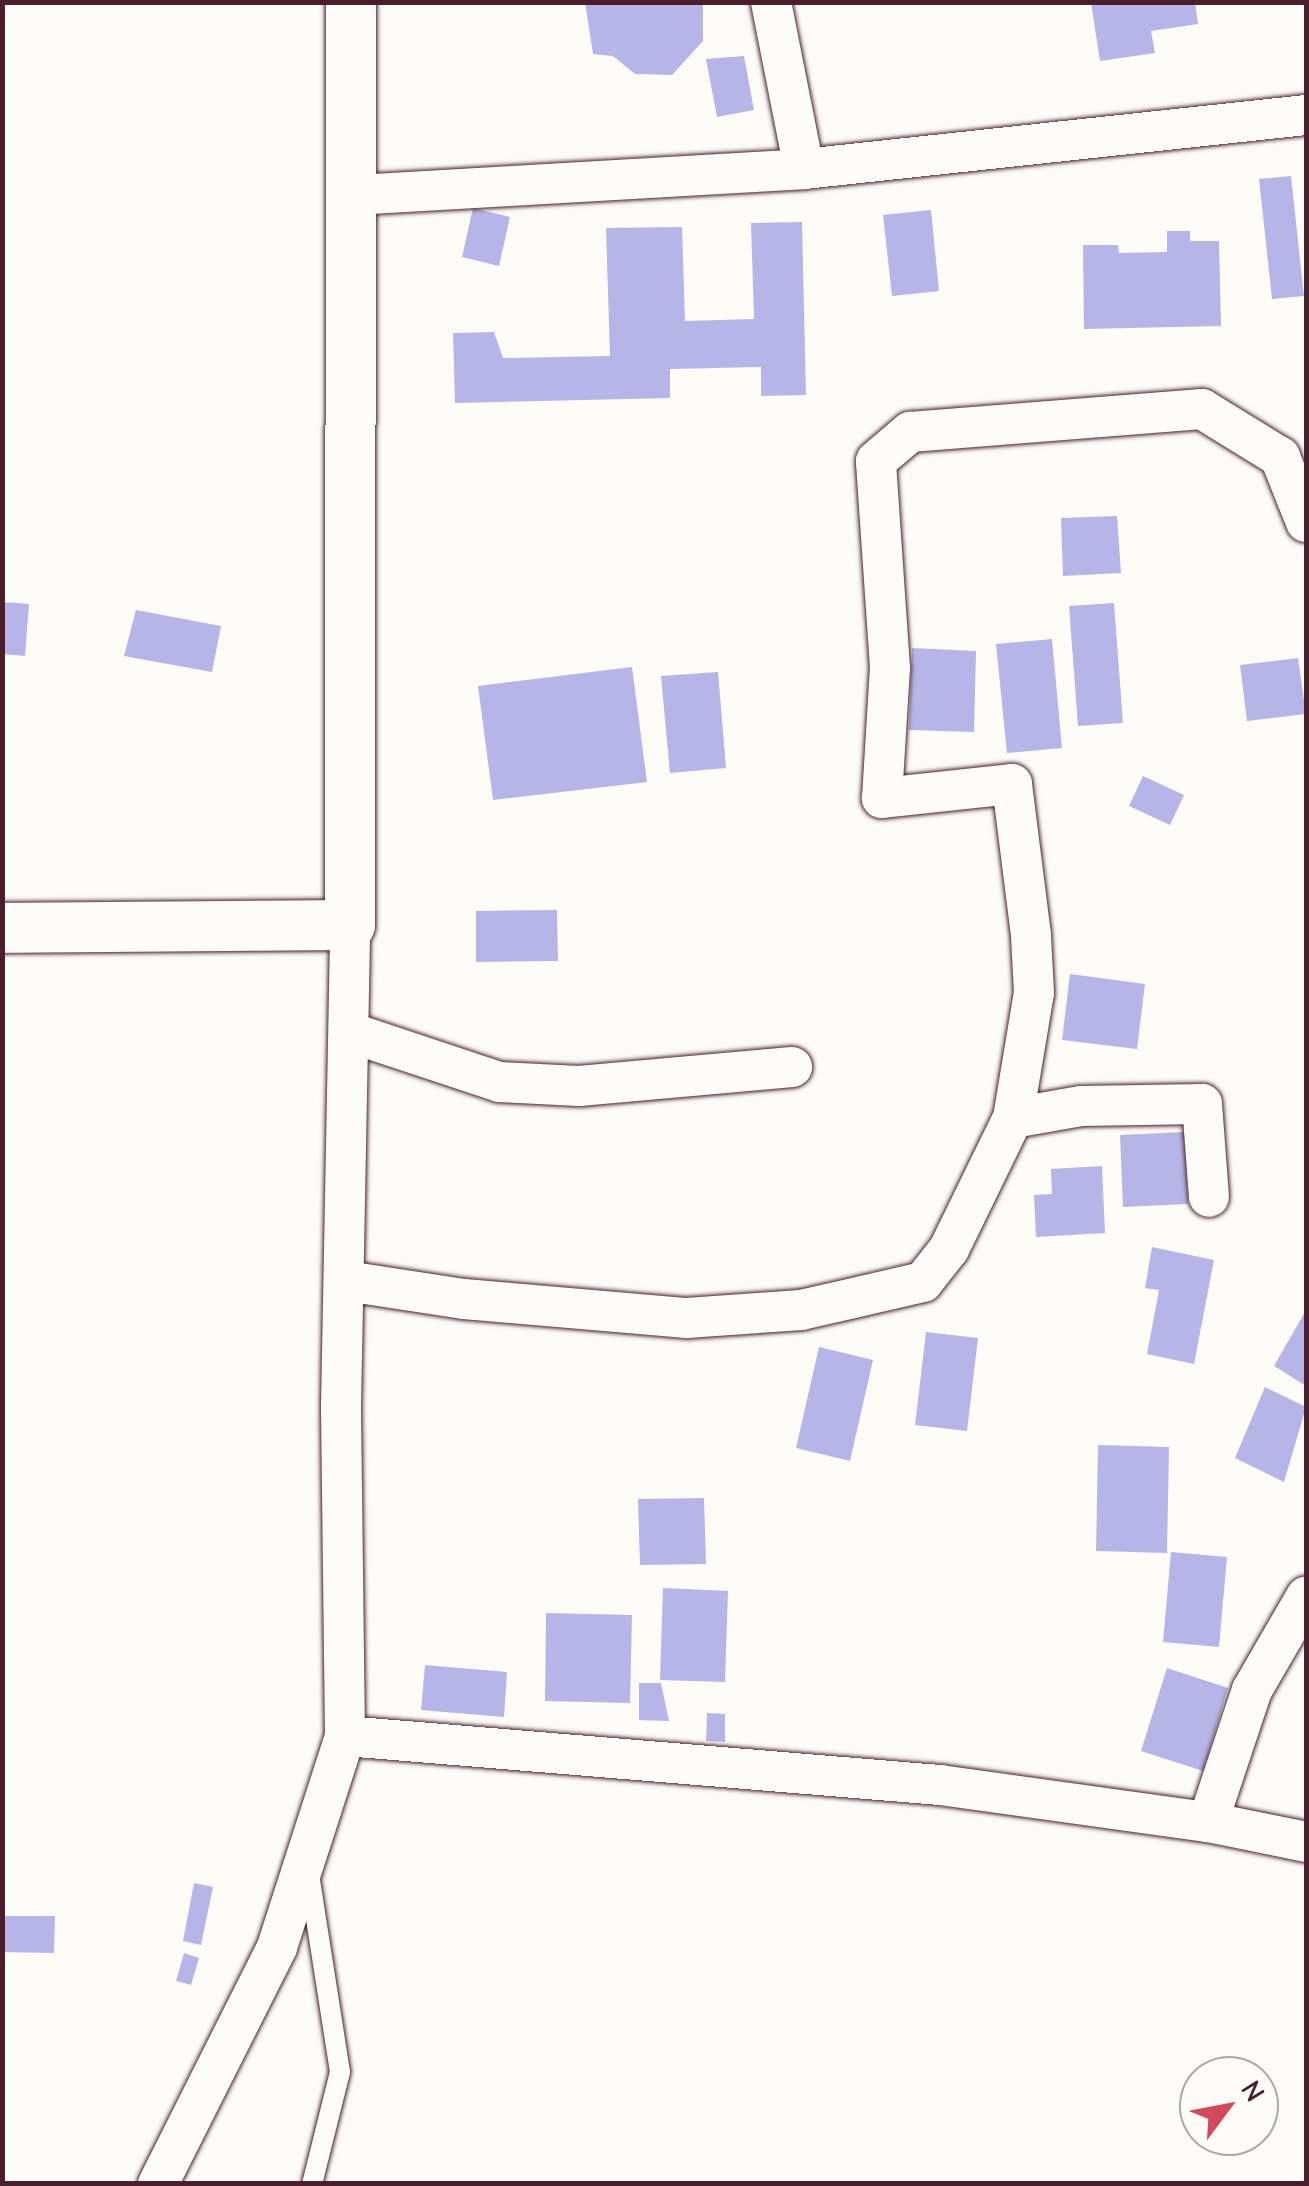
<!DOCTYPE html>
<html>
<head>
<meta charset="utf-8">
<style>
  body { margin:0 }
  #map { position:relative; width:1309px; height:2186px; overflow:hidden; background:#fdfcf7; font-family:"Comic Neue",sans-serif }
  div>[style] { position:absolute }
  .building>* { inset:0; background:#b5b5e7 }
  .roads { filter:drop-shadow(0 0 2px #4a1f2b) drop-shadow(0 0 2px #4a1f2b) }
  .service>* { height:20px; margin:-10px; padding:0 10px; transform-origin:10px; border-radius:10px; background:#fdfcf7 }
  .minor>* { height:40px; margin:-20px; padding:0 20px; transform-origin:20px; border-radius:20px; background:#fdfcf7 }
  .tertiary>* { height:50px; margin:-25px; padding:0 25px; transform-origin:25px; border-radius:25px; background:#fdfcf7 }
  span { translate:-50% -50%; white-space:nowrap; text-align:center; line-height:1.15; -webkit-text-stroke:9px #fdfcf7; paint-order:stroke }
  .frame { position:absolute; inset:0; border:5px solid #4a1f2b; pointer-events:none }
  .north { position:absolute; left:1179px; top:2056px; width:100px; height:100px; box-sizing:border-box; background:#fdfcf7; border:2px solid #b5a4a5; border-radius:50%; rotate:58deg; font-size:28px; font-weight:700; line-height:40px; text-align:center; color:#4a1f2b }
  .north::after { content:''; display:block; margin:auto; width:35px; height:45px; background:#d1495b; clip-path:polygon(50% 0,100% 100%,50% 72%,0 100%) }
</style>
</head>
<body>
<div id="map">
  <div class="building">
    <div style="clip-path:polygon(585px 2px,703px 2px,703px 41px,672px 75px,635px 74px,613px 56px,593px 54px)"></div>
    <div style="clip-path:polygon(1195px 2px,1198px 24px,1151px 31px,1155px 53px,1100px 61px,1091px 3px)"></div>
    <div style="clip-path:polygon(744px 56px,754px 110px,717px 117px,706px 59px)"></div>
    <div style="clip-path:polygon(1291px 176px,1304px 296px,1272px 299px,1259px 179px)"></div>
    <div style="clip-path:polygon(473px 208px,510px 217px,499px 266px,462px 257px)"></div>
    <div style="clip-path:polygon(931px 210px,939px 291px,892px 296px,883px 215px)"></div>
    <div style="clip-path:polygon(802px 222px,806px 395px,761px 396px,761px 367px,670px 369px,670px 398px,455px 403px,453px 333px,494px 332px,503px 358px,610px 356px,606px 228px,682px 227px,685px 321px,754px 319px,751px 223px)"></div>
    <div style="clip-path:polygon(1167px 231px,1190px 231px,1190px 241px,1219px 241px,1221px 326px,1084px 329px,1083px 245px,1118px 245px,1119px 253px,1167px 252px)"></div>
    <div style="clip-path:polygon(1117px 516px,1121px 573px,1063px 576px,1061px 518px)"></div>
    <div style="clip-path:polygon(2px 602px,29px 604px,25px 656px,2px 654px)"></div>
    <div style="clip-path:polygon(1114px 603px,1123px 723px,1078px 726px,1069px 606px)"></div>
    <div style="clip-path:polygon(136px 610px,221px 626px,212px 672px,124px 656px)"></div>
    <div style="clip-path:polygon(1052px 639px,1062px 748px,1007px 753px,996px 644px)"></div>
    <div style="clip-path:polygon(912px 648px,976px 651px,974px 732px,909px 730px)"></div>
    <div style="clip-path:polygon(1298px 658px,1306px 714px,1247px 721px,1240px 665px)"></div>
    <div style="clip-path:polygon(632px 667px,647px 782px,493px 800px,478px 686px)"></div>
    <div style="clip-path:polygon(718px 672px,726px 768px,670px 773px,661px 676px)"></div>
    <div style="clip-path:polygon(1143px 776px,1184px 795px,1170px 825px,1129px 806px)"></div>
    <div style="clip-path:polygon(557px 910px,558px 961px,476px 962px,476px 911px)"></div>
    <div style="clip-path:polygon(1070px 974px,1145px 984px,1137px 1049px,1062px 1040px)"></div>
    <div style="clip-path:polygon(1184px 1132px,1188px 1204px,1123px 1207px,1120px 1135px)"></div>
    <div style="clip-path:polygon(1102px 1166px,1105px 1233px,1036px 1237px,1034px 1195px,1052px 1194px,1051px 1169px)"></div>
    <div style="clip-path:polygon(1152px 1247px,1214px 1260px,1194px 1364px,1147px 1354px,1159px 1290px,1145px 1288px)"></div>
    <div style="clip-path:polygon(1306px 1310px,1306px 1386px,1274px 1366px)"></div>
    <div style="clip-path:polygon(926px 1332px,978px 1338px,967px 1431px,915px 1425px)"></div>
    <div style="clip-path:polygon(819px 1347px,873px 1360px,850px 1461px,796px 1448px)"></div>
    <div style="clip-path:polygon(1265px 1387px,1306px 1407px,1284px 1482px,1235px 1458px)"></div>
    <div style="clip-path:polygon(1098px 1445px,1169px 1447px,1167px 1553px,1096px 1551px)"></div>
    <div style="clip-path:polygon(704px 1498px,706px 1564px,640px 1565px,638px 1499px)"></div>
    <div style="clip-path:polygon(1171px 1552px,1227px 1557px,1219px 1647px,1163px 1642px)"></div>
    <div style="clip-path:polygon(663px 1588px,728px 1591px,725px 1682px,660px 1680px)"></div>
    <div style="clip-path:polygon(546px 1613px,632px 1615px,630px 1703px,545px 1701px)"></div>
    <div style="clip-path:polygon(425px 1665px,507px 1672px,504px 1717px,421px 1710px)"></div>
    <div style="clip-path:polygon(1167px 1668px,1228px 1688px,1203px 1771px,1141px 1751px)"></div>
    <div style="clip-path:polygon(639px 1683px,661px 1683px,669px 1721px,639px 1720px)"></div>
    <div style="clip-path:polygon(707px 1713px,725px 1714px,725px 1742px,706px 1741px)"></div>
    <div style="clip-path:polygon(194px 1883px,213px 1887px,201px 1945px,183px 1941px)"></div>
    <div style="clip-path:polygon(2px 1916px,55px 1916px,54px 1953px,2px 1952px)"></div>
    <div style="clip-path:polygon(184px 1953px,199px 1958px,191px 1985px,176px 1981px)"></div>
  </div>
  <div class="roads">
    <div class="service">
      <div style="left:309px;top:1874px;width:200px;rotate:81.1deg"></div>
      <div style="left:340px;top:2072px;width:115px;rotate:104deg"></div>
    </div>
    <div class="minor">
      <div style="left:771px;top:2px;width:170px;rotate:78.8deg"></div>
      <div style="left:355px;top:195px;width:450px;rotate:-3.3deg"></div>
      <div style="left:804px;top:169px;width:505px;rotate:-6.14deg"></div>
      <div style="left:349px;top:1032px;width:158px;rotate:18.4deg"></div>
      <div style="left:499px;top:1082px;width:80px;rotate:2.9deg"></div>
      <div style="left:579px;top:1086px;width:214px;rotate:-5.1deg"></div>
      <div style="left:1013px;top:1118px;width:69px;rotate:-10deg"></div>
      <div style="left:1081px;top:1106px;width:121px;rotate:-0.9deg"></div>
      <div style="left:1202px;top:1104px;width:93px;rotate:85.7deg"></div>
      <div style="left:346px;top:1281px;width:119px;rotate:8.7deg"></div>
      <div style="left:464px;top:1299px;width:224px;rotate:4.9deg"></div>
      <div style="left:687px;top:1318px;width:114px;rotate:-4deg"></div>
      <div style="left:801px;top:1310px;width:125px;rotate:-12.9deg"></div>
      <div style="left:923px;top:1282px;width:42px;rotate:-51.8deg"></div>
      <div style="left:949px;top:1249px;width:146px;rotate:-64deg"></div>
      <div style="left:1013px;top:1118px;width:127px;rotate:-80.5deg"></div>
      <div style="left:1034px;top:993px;width:58px;rotate:-93deg"></div>
      <div style="left:1031px;top:935px;width:152px;rotate:-97.2deg"></div>
      <div style="left:1012px;top:784px;width:131px;rotate:173.9deg"></div>
      <div style="left:882px;top:798px;width:130px;rotate:-86.5deg"></div>
      <div style="left:890px;top:668px;width:207px;rotate:-93.9deg"></div>
      <div style="left:876px;top:461px;width:45px;rotate:-40.5deg"></div>
      <div style="left:910px;top:432px;width:293px;rotate:-4.5deg"></div>
      <div style="left:1202px;top:409px;width:92px;rotate:31.6deg"></div>
      <div style="left:1280px;top:457px;width:70px;rotate:68.2deg"></div>
      <div style="left:345px;top:1736px;width:597px;rotate:4.71deg"></div>
      <div style="left:940px;top:1785px;width:271px;rotate:7.9deg"></div>
      <div style="left:1208px;top:1822px;width:100px;rotate:11.5deg"></div>
      <div style="left:1208px;top:1822px;width:139px;rotate:-71.6deg"></div>
      <div style="left:1252px;top:1690px;width:108px;rotate:-59.9deg"></div>
      <div style="left:158px;top:2184px;width:265px;rotate:-63.3deg"></div>
      <div style="left:277px;top:1947px;width:222px;rotate:-72.1deg"></div>
      <div style="left:345px;top:1736px;width:329px;rotate:-90.7deg"></div>
      <div style="left:341px;top:1407px;width:482px;rotate:-88.9deg"></div>
    </div>
    <div class="tertiary">
      <div style="left:2px;top:928px;width:348px;rotate:-0.5deg"></div>
      <div style="left:350px;top:925px;width:923px;rotate:-89.94deg"></div>
    </div>
  </div>
  <div class="frame"></div>
  <div class="north">N</div>
</div>
</body>
</html>
